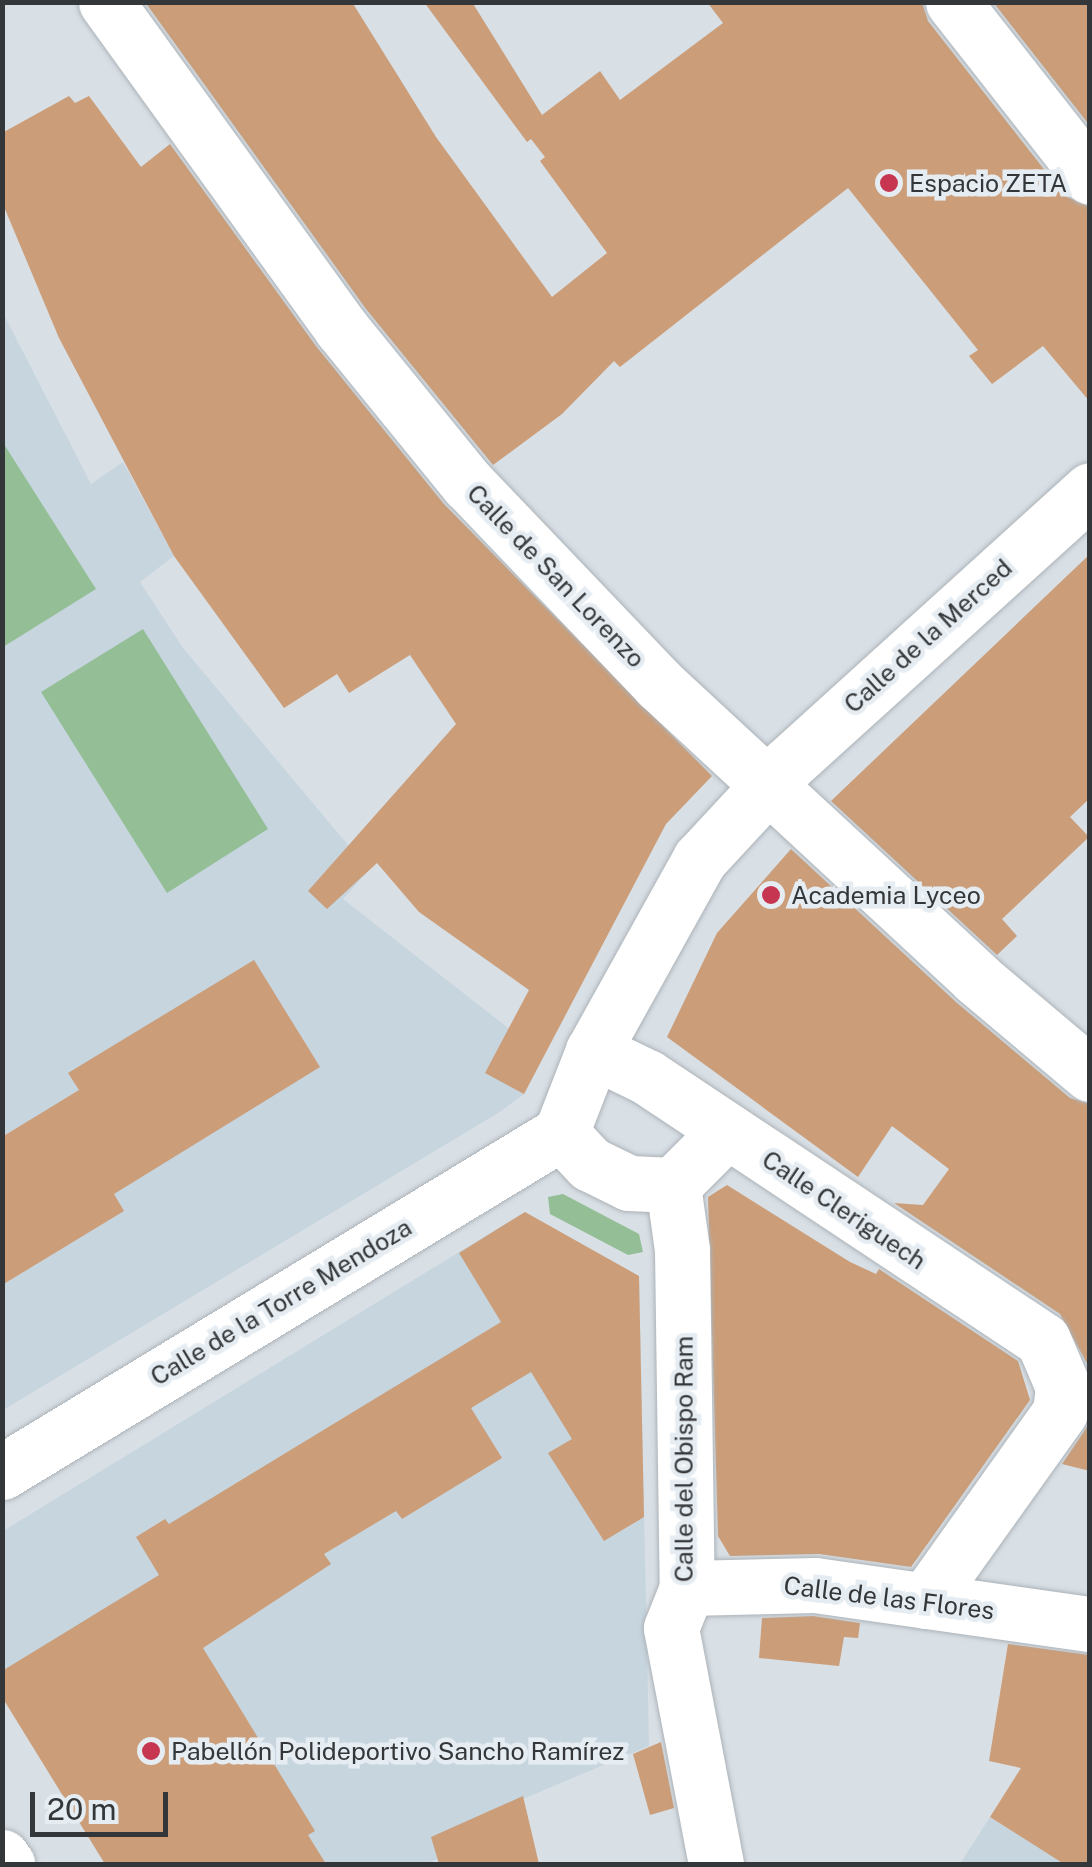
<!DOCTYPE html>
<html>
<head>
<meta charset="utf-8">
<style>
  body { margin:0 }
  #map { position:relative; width:1092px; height:1867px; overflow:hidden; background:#d8dfe5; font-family:"Public Sans",sans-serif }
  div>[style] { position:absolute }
  .built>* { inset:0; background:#c7d5df }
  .green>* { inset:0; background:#94bf96 }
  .building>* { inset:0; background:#cb9d78 }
  .roads { filter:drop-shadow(0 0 2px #acb3b8) drop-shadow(0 0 2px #acb3b8) }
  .minor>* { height:55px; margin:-27.5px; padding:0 27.5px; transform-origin:27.5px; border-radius:27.5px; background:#fff }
  .dots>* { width:28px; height:28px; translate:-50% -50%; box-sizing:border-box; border:5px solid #e5ecf2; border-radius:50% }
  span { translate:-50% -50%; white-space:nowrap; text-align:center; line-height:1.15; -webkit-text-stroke:9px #e5ecf2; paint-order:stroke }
  .poi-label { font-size:25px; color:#343739 }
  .left { translate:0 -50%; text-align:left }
  .street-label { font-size:25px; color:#343739 }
  .frame { position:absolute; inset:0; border:5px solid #343739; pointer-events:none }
  .scale { position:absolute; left:30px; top:1792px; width:138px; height:45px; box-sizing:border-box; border:5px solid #343739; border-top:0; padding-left:12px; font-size:30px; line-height:35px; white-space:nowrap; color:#343739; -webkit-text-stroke:8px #e5ecf2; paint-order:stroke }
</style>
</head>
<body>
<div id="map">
  <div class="built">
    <div style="clip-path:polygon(2px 311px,91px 484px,123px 462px,174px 556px,140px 582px,183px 648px,369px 870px,343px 899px,544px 1056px,524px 1094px,498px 1113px,3px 1410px)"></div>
    <div style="clip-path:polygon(523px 1213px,639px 1276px,649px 1746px,432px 1837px,438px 1859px,425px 1864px,105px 1864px,3px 1697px,3px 1531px)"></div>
    <div style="clip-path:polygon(990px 1817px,1064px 1864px,960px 1864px)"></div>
  </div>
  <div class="green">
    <div style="clip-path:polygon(2px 441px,96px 589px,3px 647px,2px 647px)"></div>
    <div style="clip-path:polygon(143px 629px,268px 829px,167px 893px,41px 692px)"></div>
    <div style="clip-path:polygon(563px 1194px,639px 1234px,643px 1252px,628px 1255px,550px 1214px,548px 1197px)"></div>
  </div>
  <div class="building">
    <div style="clip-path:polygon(145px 2px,352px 2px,436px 137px,552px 297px,607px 253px,540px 161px,545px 157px,531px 139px,527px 142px,424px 2px,472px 2px,542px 115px,600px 71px,620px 100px,723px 23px,707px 2px,922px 2px,928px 21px,1065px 196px,1090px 207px,1090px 402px,1043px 346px,992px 384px,969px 356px,978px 350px,848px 188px,620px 367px,614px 361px,562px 414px,493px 465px,366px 309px)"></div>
    <div style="clip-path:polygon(993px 2px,1090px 2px,1090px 126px)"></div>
    <div style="clip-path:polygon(69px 96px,75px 103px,89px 96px,141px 167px,170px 144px,316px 346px,444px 504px,712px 776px,666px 824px,524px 1094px,485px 1073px,529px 990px,419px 912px,377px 863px,327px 909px,308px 891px,456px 724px,410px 655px,349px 693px,337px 674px,284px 708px,174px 556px,59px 338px,2px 202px,2px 133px)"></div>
    <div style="clip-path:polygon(1090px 554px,1090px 798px,1070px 817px,1089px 837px,1002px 919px,1017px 936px,997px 955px,831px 801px)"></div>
    <div style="clip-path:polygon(791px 849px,956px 1002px,1070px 1098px,1090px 1104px,1090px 1369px,1060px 1314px,894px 1203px,923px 1205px,949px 1169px,892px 1126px,858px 1177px,667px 1037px,717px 933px)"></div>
    <div style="clip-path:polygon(254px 960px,320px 1067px,114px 1194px,124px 1211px,2px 1285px,2px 1137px,79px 1090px,68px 1073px)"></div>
    <div style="clip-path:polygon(727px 1185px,850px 1262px,876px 1274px,879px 1269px,1018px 1361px,1030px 1400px,911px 1567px,819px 1554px,730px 1556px,718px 1536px,708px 1197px)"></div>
    <div style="clip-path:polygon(525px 1212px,639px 1276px,644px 1517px,604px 1541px,548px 1453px,572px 1439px,531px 1372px,471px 1408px,502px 1458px,402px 1519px,396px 1511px,324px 1554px,331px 1564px,203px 1648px,315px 1831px,308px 1835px,326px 1864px,105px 1864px,2px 1697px,2px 1671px,159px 1575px,136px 1537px,165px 1519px,169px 1524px,501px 1322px,459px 1253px)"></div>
    <div style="clip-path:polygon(1090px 1420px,1090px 1471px,1062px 1464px,1085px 1430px)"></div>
    <div style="clip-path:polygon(813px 1616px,860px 1623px,858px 1638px,844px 1637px,839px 1666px,759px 1658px,762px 1618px)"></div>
    <div style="clip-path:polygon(1008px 1644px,1090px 1655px,1090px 1864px,1064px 1864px,990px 1817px,1021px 1768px,989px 1761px)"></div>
    <div style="clip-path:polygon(661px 1742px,674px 1808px,650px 1815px,633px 1754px)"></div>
    <div style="clip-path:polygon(523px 1796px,539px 1864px,439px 1864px,431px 1837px)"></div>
  </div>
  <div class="roads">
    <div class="minor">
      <div style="left:106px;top:2px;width:402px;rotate:54.2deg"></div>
      <div style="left:341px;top:328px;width:201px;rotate:50.9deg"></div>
      <div style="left:468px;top:484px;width:277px;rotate:46.3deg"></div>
      <div style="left:659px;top:684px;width:432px;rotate:42.8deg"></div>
      <div style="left:976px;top:978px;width:149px;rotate:40.1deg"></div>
      <div style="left:953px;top:2px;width:222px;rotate:51.9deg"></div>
      <div style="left:593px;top:1051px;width:60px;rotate:25.7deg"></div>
      <div style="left:647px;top:1077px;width:475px;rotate:33.6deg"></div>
      <div style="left:1043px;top:1340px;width:51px;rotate:66.9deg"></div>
      <div style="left:1063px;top:1387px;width:25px;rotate:97deg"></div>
      <div style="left:1060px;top:1412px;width:232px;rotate:125.5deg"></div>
      <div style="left:727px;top:1131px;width:76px;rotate:135deg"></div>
      <div style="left:673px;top:1185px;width:44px;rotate:-177.4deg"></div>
      <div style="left:629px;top:1183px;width:43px;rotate:-154deg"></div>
      <div style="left:590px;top:1164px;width:42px;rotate:-133.1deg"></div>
      <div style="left:561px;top:1133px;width:88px;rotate:-68.7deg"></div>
      <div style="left:593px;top:1051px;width:220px;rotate:-60.9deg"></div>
      <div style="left:700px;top:859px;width:128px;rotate:-47.2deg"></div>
      <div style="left:787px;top:765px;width:409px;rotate:-42.2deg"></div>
      <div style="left:673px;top:1185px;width:66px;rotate:82.1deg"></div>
      <div style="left:682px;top:1250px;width:338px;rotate:89.2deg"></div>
      <div style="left:687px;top:1588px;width:43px;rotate:111.8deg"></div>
      <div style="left:671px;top:1628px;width:240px;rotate:79.2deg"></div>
      <div style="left:2px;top:1472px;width:654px;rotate:-31.23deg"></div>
      <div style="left:687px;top:1588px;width:128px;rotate:-1.3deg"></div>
      <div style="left:815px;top:1585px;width:278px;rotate:8.1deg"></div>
      <div style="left:2px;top:1857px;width:9px;rotate:54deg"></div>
    </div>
  </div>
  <div class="dots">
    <div style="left:889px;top:183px;background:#c63651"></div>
    <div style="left:771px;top:895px;background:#c63651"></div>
    <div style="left:151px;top:1751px;background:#c63651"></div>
  </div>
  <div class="poi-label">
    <span class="left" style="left:909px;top:183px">Espacio ZETA</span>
    <span class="left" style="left:791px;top:895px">Academia Lyceo</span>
    <span class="left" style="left:171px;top:1751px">Pabellón Polideportivo Sancho Ramírez</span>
  </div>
  <div class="street-label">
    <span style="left:556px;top:576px;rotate:46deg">Calle de San Lorenzo</span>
    <span style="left:928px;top:636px;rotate:-42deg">Calle de la Merced</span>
    <span style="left:844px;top:1210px;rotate:34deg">Calle Cleriguech</span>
    <span style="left:281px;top:1302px;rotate:-31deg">Calle de la Torre Mendoza</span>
    <span style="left:684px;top:1459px;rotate:-90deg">Calle del Obispo Ram</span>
    <span style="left:889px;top:1598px;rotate:7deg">Calle de las Flores</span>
  </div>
  <div class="frame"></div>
  <div class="scale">20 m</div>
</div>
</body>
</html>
